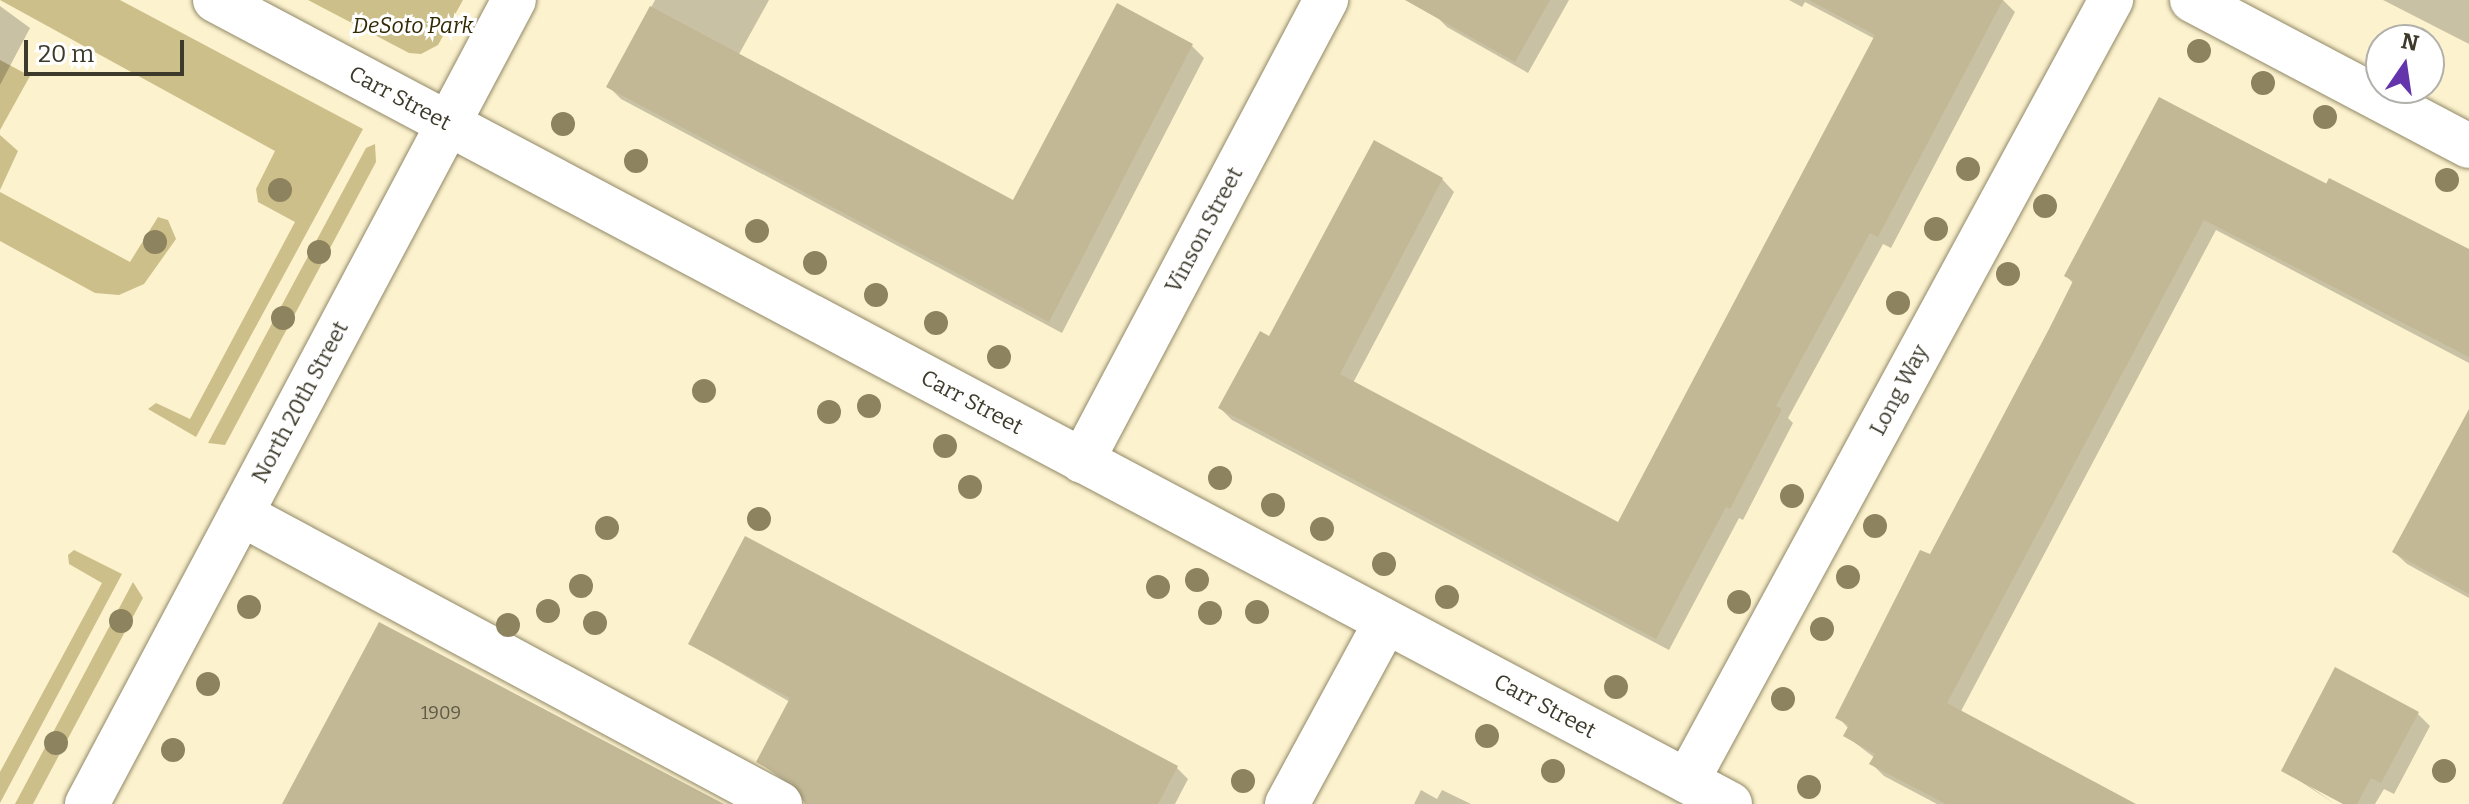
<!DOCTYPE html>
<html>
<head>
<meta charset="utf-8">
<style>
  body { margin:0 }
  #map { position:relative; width:2469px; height:804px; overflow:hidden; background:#fcf2ce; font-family:Bitter,serif }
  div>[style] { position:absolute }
  .green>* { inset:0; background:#cdbf8a }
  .shadow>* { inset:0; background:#0003 }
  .building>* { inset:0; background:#c2b896 }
  .roads { filter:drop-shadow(0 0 2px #918867) drop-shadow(0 0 2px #918867) }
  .minor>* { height:44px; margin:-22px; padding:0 22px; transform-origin:22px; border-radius:22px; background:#fff }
  .trees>* { width:24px; height:24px; margin:-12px; border-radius:50%; background:#8d835e }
  span { translate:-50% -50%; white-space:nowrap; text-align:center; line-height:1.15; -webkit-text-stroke:6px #fff; paint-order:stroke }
  .number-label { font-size:18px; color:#5e5a46 }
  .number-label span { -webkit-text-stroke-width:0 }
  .park-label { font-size:22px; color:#332903; font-style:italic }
  .street-label { font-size:22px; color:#3d3a2b }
  .north { position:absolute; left:2365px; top:24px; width:80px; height:80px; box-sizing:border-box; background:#fff; border:2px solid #b1b0aa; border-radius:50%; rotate:13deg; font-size:22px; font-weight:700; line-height:32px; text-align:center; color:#3d3a2b }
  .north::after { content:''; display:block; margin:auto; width:28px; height:36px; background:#6434ac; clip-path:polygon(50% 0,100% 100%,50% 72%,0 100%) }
  .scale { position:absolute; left:24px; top:40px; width:160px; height:36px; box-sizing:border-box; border:4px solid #3d3a2b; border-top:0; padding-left:10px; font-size:24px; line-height:28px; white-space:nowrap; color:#3d3a2b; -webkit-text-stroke:6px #fff; paint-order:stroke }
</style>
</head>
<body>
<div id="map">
  <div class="green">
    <div style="clip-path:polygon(0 0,120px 0,363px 129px,196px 437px,148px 409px,156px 403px,190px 419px,295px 222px,258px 202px,256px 189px,275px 151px)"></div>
    <div style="clip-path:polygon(308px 0,463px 0,438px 45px,421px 54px,409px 53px)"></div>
    <div style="clip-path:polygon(0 60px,30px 76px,0 130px)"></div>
    <div style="clip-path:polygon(0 135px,18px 151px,0 190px)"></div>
    <div style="clip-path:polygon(375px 144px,376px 162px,225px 445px,208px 443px,366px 148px)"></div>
    <div style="clip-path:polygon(0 192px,130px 262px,158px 217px,168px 220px,176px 239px,144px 284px,119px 295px,95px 293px,0 241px)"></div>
    <div style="clip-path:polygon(74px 550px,122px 574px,0 803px,0 772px,102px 583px,69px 564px,68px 555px)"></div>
    <div style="clip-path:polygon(133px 582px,143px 598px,33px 804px,15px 804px)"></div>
  </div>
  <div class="shadow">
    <div style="clip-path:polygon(655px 0,769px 0,738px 56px,1014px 202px,1192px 46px,1204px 58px,1062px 333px,621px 99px,609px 87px)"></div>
    <div style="clip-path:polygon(1443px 0,1569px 0,1528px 73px,1447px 27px,1435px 15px)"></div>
    <div style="clip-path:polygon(1789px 0,2003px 0,2015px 12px,1891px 248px,1883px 244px,1788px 418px,1793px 423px,1743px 520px,1739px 518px,1669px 650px,1232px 420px,1220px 408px,1270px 339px,1442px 179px,1454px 192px,1353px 383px,1619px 525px,1875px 39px,1805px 2px,1802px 7px)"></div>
    <div style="clip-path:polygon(2383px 0,2469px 0,2469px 44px)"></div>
    <div style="clip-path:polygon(0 6px,30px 28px,0 85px)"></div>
    <div style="clip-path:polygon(2160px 99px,2469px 256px,2469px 363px,2216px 230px,1960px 713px,2133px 804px,1937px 804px,1884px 776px,1872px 764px,1875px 758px,1846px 736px,1849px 729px,1838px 717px,1931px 557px,2074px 284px,2066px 276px)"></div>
    <div style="clip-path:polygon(2469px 456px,2469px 598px,2407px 564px,2394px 552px)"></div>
    <div style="clip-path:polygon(746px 539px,1177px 768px,1188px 779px,1175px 804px,807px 804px,804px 795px,758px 762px,790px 702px,690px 644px)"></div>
    <div style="clip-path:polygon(2418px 714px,2430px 726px,2394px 794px,2384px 789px,2375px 804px,2347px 804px,2295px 776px,2335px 804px,2283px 770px)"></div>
    <div style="clip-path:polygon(1421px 790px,1437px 799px,1442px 790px,1471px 804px,1414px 804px)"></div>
  </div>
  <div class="building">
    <div style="clip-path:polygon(1405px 0,1550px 0,1515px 62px)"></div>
    <div style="clip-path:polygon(1809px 0,2003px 0,1878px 237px,1870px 233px,1776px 406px,1782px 409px,1730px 509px,1726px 507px,1656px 639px,1218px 408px,1260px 331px,1269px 336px,1374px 140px,1443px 178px,1340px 374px,1618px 522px,1875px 35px)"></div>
    <div style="clip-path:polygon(1117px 3px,1193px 44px,1049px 322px,606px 87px,650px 6px,1013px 200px)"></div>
    <div style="clip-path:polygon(2159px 97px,2326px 184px,2329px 178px,2469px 249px,2469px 357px,2204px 220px,1947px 703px,2136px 804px,1946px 804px,1869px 764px,1875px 754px,1843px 736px,1849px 725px,1835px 718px,1920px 550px,1930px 554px,2049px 329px,2073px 281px,2064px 276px)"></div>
    <div style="clip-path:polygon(2469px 409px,2469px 594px,2392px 552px)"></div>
    <div style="clip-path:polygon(745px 536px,1178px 766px,1158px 804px,805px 804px,792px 782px,756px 762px,790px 698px,688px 644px)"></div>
    <div style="clip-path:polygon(379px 622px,724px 804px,282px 804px)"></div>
    <div style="clip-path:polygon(2335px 667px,2419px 712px,2381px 783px,2371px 778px,2357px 804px,2343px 804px,2281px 771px)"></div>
  </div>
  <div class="roads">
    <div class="minor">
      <div style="left:215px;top:0;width:1715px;rotate:27.95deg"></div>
      <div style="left:2192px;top:0;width:313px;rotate:27.8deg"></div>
      <div style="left:1082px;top:461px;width:522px;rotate:-62.11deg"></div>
      <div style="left:241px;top:514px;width:612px;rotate:28.28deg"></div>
      <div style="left:1687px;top:781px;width:889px;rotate:-61.5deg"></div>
      <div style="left:87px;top:804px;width:910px;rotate:-62.03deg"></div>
      <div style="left:1287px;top:804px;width:207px;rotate:-61.5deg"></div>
    </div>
  </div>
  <div class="trees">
    <div style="left:2199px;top:51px"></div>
    <div style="left:2263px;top:83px"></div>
    <div style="left:2325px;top:117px"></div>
    <div style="left:563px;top:124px"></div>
    <div style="left:636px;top:161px"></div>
    <div style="left:1968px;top:169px"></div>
    <div style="left:2447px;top:180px"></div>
    <div style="left:280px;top:190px"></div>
    <div style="left:2045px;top:206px"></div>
    <div style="left:1936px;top:229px"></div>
    <div style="left:757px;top:231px"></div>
    <div style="left:155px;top:242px"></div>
    <div style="left:319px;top:252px"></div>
    <div style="left:815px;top:263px"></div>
    <div style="left:2008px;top:274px"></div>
    <div style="left:876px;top:295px"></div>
    <div style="left:1898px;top:303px"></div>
    <div style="left:283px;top:318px"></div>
    <div style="left:936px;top:323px"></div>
    <div style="left:999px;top:357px"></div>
    <div style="left:704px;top:391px"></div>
    <div style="left:869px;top:406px"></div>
    <div style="left:829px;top:412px"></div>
    <div style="left:945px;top:446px"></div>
    <div style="left:1220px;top:478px"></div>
    <div style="left:970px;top:487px"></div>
    <div style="left:1792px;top:496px"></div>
    <div style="left:1273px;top:505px"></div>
    <div style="left:759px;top:519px"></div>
    <div style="left:1875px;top:526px"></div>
    <div style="left:607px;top:528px"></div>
    <div style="left:1322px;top:529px"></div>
    <div style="left:1384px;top:564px"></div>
    <div style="left:1848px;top:577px"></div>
    <div style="left:1197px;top:580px"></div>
    <div style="left:581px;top:586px"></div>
    <div style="left:1158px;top:587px"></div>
    <div style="left:1447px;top:597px"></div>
    <div style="left:1739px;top:602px"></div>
    <div style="left:249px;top:607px"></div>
    <div style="left:548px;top:611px"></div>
    <div style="left:1257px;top:612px"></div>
    <div style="left:1210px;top:613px"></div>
    <div style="left:121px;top:621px"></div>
    <div style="left:595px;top:623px"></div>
    <div style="left:508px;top:625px"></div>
    <div style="left:1822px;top:629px"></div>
    <div style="left:208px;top:684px"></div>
    <div style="left:1616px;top:687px"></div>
    <div style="left:1783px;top:699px"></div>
    <div style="left:1487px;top:736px"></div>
    <div style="left:56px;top:743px"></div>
    <div style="left:173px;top:750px"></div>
    <div style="left:1553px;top:771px"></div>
    <div style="left:2444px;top:771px"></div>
    <div style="left:1243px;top:781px"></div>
    <div style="left:1809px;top:787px"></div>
  </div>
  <div class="number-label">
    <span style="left:441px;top:713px">1909</span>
  </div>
  <div class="park-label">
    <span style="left:413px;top:26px">DeSoto Park</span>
  </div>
  <div class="street-label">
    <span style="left:400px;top:98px;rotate:28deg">Carr Street</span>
    <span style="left:1204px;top:230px;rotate:-62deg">Vinson Street</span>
    <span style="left:1899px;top:390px;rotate:-62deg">Long Way</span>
    <span style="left:300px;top:402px;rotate:-62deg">North 20th Street</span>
    <span style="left:972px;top:402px;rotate:28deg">Carr Street</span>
    <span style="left:1545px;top:706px;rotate:28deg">Carr Street</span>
  </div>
  <div class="north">N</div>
  <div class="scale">20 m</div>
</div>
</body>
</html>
